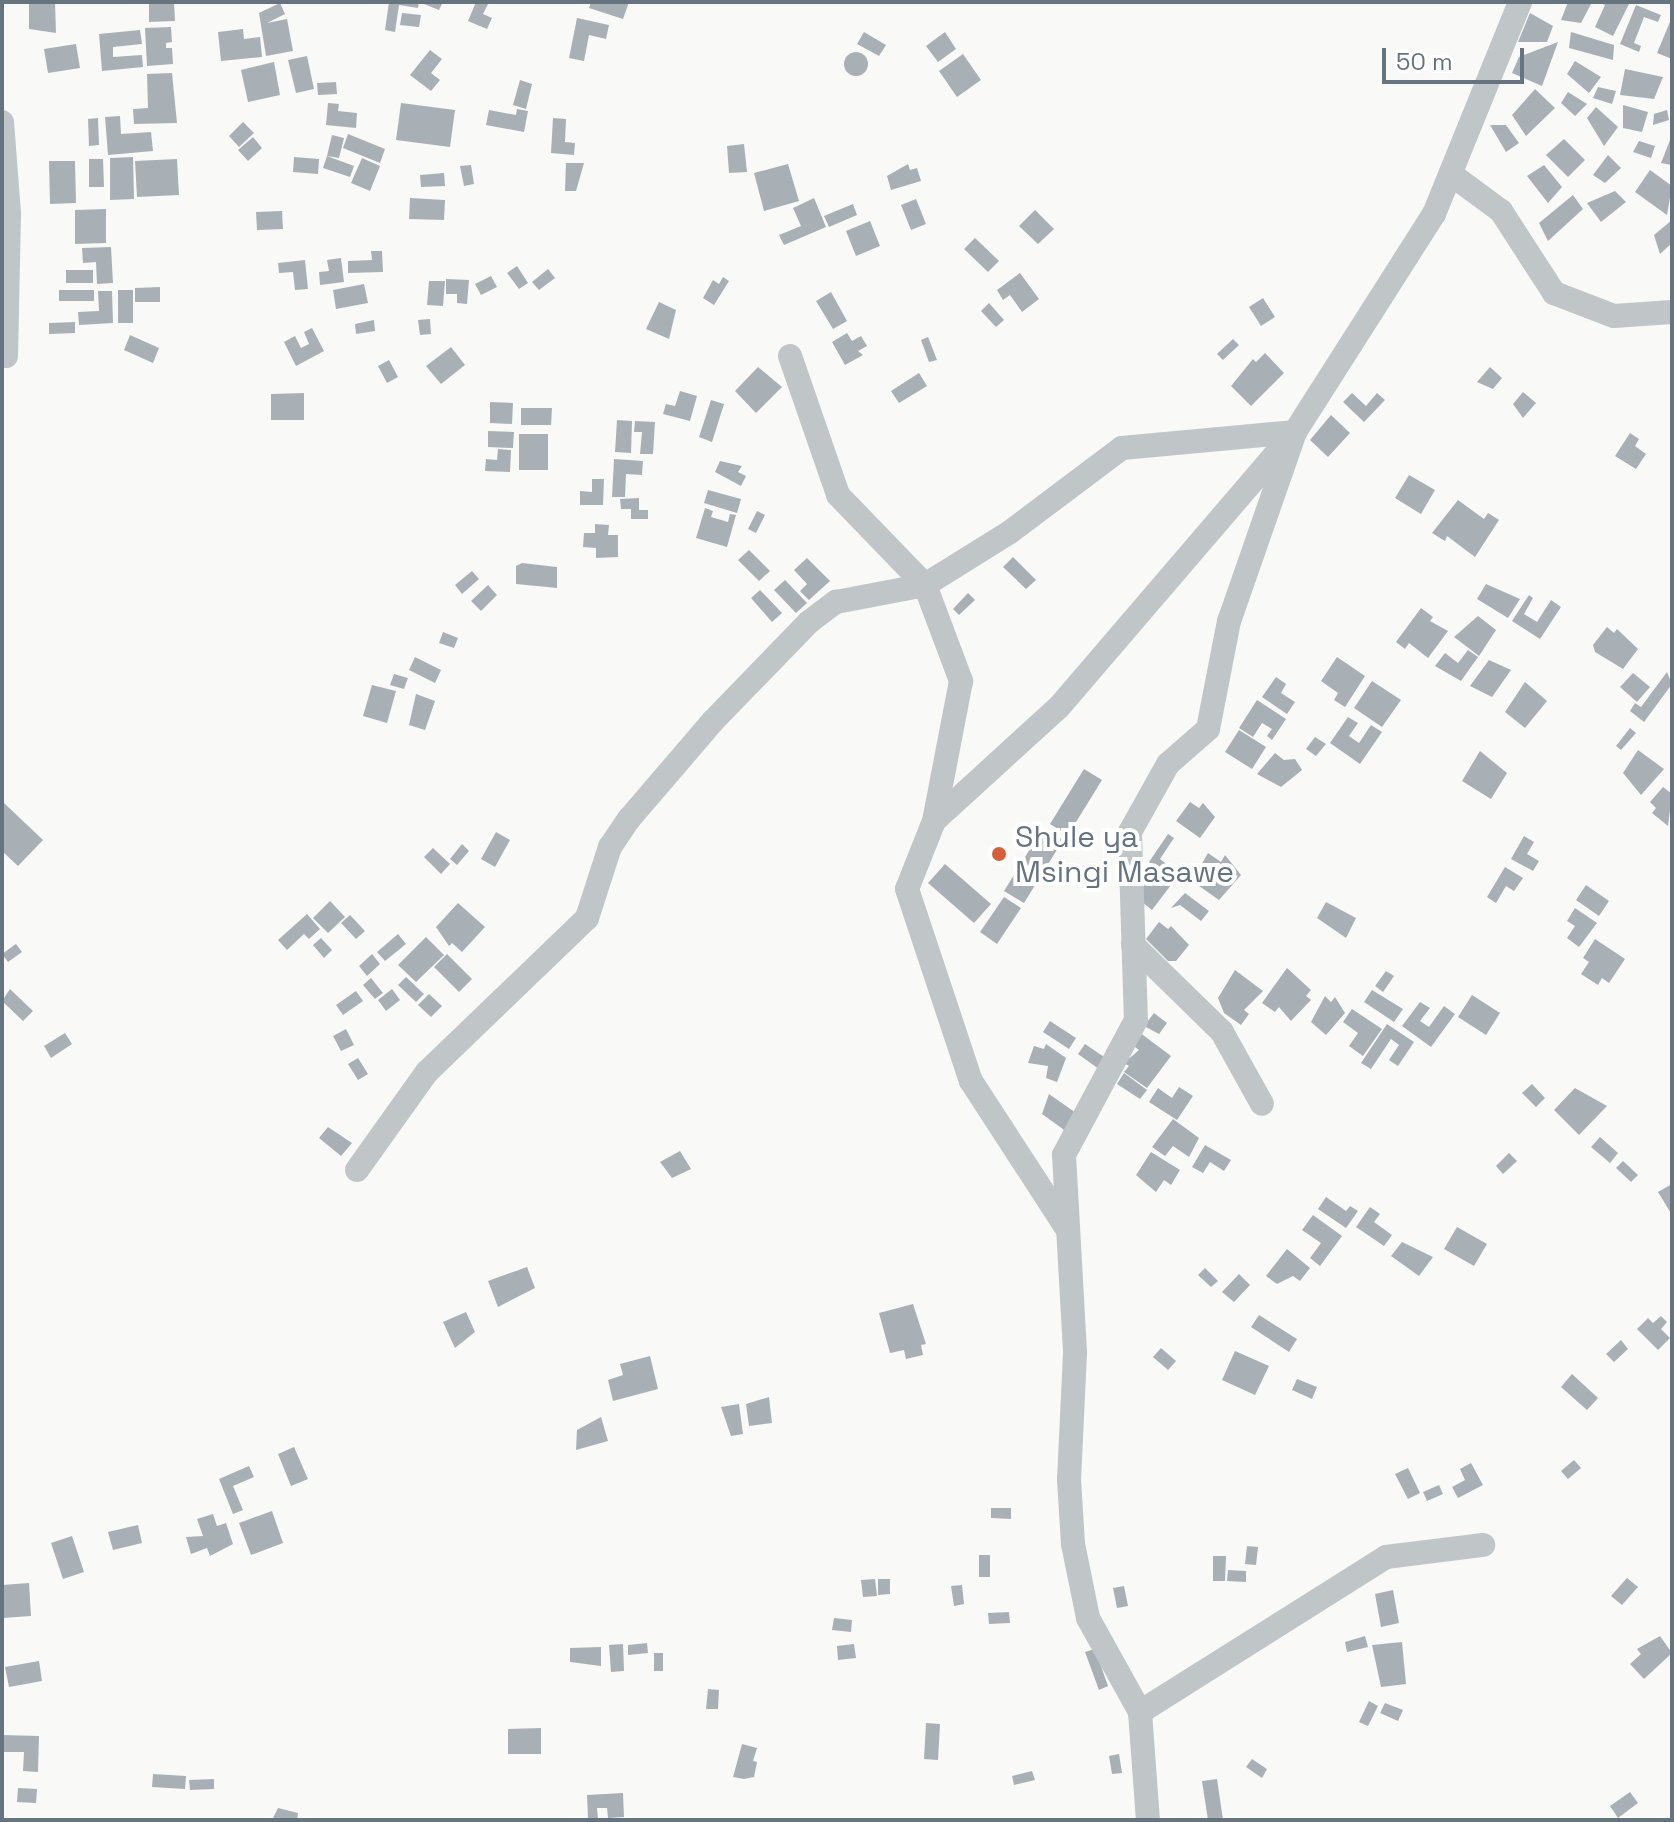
<!DOCTYPE html>
<html>
<head>
<meta charset="utf-8">
<style>
  body { margin:0 }
  #map { position:relative; width:1674px; height:1822px; overflow:hidden; background:#f9f9f7; font-family:"Space Grotesk",sans-serif }
  div>[style] { position:absolute }
  .building>* { inset:0; background:#a8b0b6 }
  .round { border-radius:50% }
  .minor>* { height:24px; margin:-12px; padding:0 12px; transform-origin:12px; border-radius:12px; background:#c0c5c8 }
  .dots>* { width:22px; height:22px; translate:-50% -50%; box-sizing:border-box; border:4px solid #fff; border-radius:50% }
  span { translate:-50% -50%; white-space:nowrap; text-align:center; line-height:1.15; -webkit-text-stroke:8px #fff; paint-order:stroke }
  .poi-label { font-size:30px; color:#667480 }
  .left { translate:0 -50%; text-align:left }
  .frame { position:absolute; inset:0; border:4px solid #667480; pointer-events:none }
  .scale { position:absolute; left:1382px; top:48px; width:142px; height:36px; box-sizing:border-box; border:4px solid #667480; border-top:0; padding-left:10px; font-size:24px; line-height:28px; white-space:nowrap; color:#667480; -webkit-text-stroke:6px #fff; paint-order:stroke }
</style>
</head>
<body>
<div id="map">
  <div class="building">
    <div style="clip-path:polygon(29px 2px,55px 2px,56px 33px,29px 29px)"></div>
    <div style="clip-path:polygon(149px 2px,174px 2px,175px 21px,149px 22px)"></div>
    <div style="clip-path:polygon(389px 2px,443px 2px,439px 10px,419px 2px,418px 8px,399px 5px,395px 32px,385px 30px)"></div>
    <div style="clip-path:polygon(476px 2px,489px 2px,483px 14px,492px 18px,487px 29px,468px 21px)"></div>
    <div style="clip-path:polygon(591px 2px,629px 2px,623px 19px,589px 8px)"></div>
    <div style="clip-path:polygon(1568px 2px,1591px 4px,1581px 23px,1561px 20px)"></div>
    <div style="clip-path:polygon(1598px 2px,1629px 4px,1613px 36px,1595px 27px,1605px 5px)"></div>
    <div style="clip-path:polygon(280px 3px,285px 14px,267px 23px,287px 19px,293px 51px,266px 56px,259px 13px)"></div>
    <div style="clip-path:polygon(1636px 5px,1661px 15px,1658px 22px,1644px 17px,1634px 43px,1641px 46px,1639px 52px,1620px 44px)"></div>
    <div style="clip-path:polygon(402px 13px,421px 15px,419px 27px,400px 25px)"></div>
    <div style="clip-path:polygon(1530px 13px,1553px 26px,1547px 42px,1518px 42px)"></div>
    <div style="clip-path:polygon(1672px 17px,1672px 59px,1657px 53px)"></div>
    <div style="clip-path:polygon(577px 18px,609px 25px,606px 39px,589px 35px,584px 61px,569px 58px)"></div>
    <div style="clip-path:polygon(171px 27px,172px 42px,166px 43px,166px 48px,172px 48px,173px 64px,147px 66px,145px 28px)"></div>
    <div style="clip-path:polygon(243px 29px,244px 39px,260px 37px,262px 57px,221px 61px,218px 32px)"></div>
    <div style="clip-path:polygon(140px 30px,142px 44px,113px 47px,113px 57px,142px 55px,143px 67px,102px 71px,99px 34px)"></div>
    <div style="clip-path:polygon(864px 32px,886px 45px,879px 56px,857px 44px)"></div>
    <div style="clip-path:polygon(945px 32px,956px 49px,938px 62px,926px 46px)"></div>
    <div style="clip-path:polygon(1571px 32px,1614px 45px,1613px 60px,1569px 48px)"></div>
    <div style="clip-path:polygon(1558px 42px,1542px 86px,1512px 73px,1519px 57px)"></div>
    <div style="clip-path:polygon(76px 44px,80px 68px,48px 73px,44px 49px)"></div>
    <div style="clip-path:polygon(430px 50px,442px 59px,431px 73px,440px 80px,431px 91px,410px 75px)"></div>
    <div class="round" style="left:844px;top:52px;width:24px;height:24px"></div>
    <div style="clip-path:polygon(963px 54px,981px 80px,957px 97px,939px 71px)"></div>
    <div style="clip-path:polygon(307px 56px,314px 89px,296px 93px,288px 60px)"></div>
    <div style="clip-path:polygon(1575px 61px,1601px 77px,1589px 93px,1567px 74px)"></div>
    <div style="clip-path:polygon(274px 62px,280px 95px,248px 102px,241px 70px)"></div>
    <div style="clip-path:polygon(1625px 69px,1663px 77px,1654px 99px,1620px 95px)"></div>
    <div style="clip-path:polygon(172px 73px,177px 123px,134px 124px,133px 109px,148px 108px,147px 74px)"></div>
    <div style="clip-path:polygon(520px 80px,532px 84px,526px 109px,513px 105px)"></div>
    <div style="clip-path:polygon(336px 82px,337px 94px,318px 95px,317px 83px)"></div>
    <div style="clip-path:polygon(1598px 87px,1616px 91px,1612px 104px,1593px 98px)"></div>
    <div style="clip-path:polygon(1535px 89px,1555px 108px,1526px 136px,1512px 115px)"></div>
    <div style="clip-path:polygon(1568px 92px,1587px 104px,1575px 116px,1561px 103px)"></div>
    <div style="clip-path:polygon(328px 103px,339px 104px,338px 111px,357px 113px,356px 128px,326px 125px)"></div>
    <div style="clip-path:polygon(401px 103px,455px 110px,450px 147px,396px 140px)"></div>
    <div style="clip-path:polygon(1623px 105px,1648px 112px,1642px 132px,1623px 128px)"></div>
    <div style="clip-path:polygon(1596px 107px,1618px 127px,1604px 146px,1587px 118px)"></div>
    <div style="clip-path:polygon(517px 109px,528px 111px,524px 132px,486px 125px,489px 110px,516px 115px)"></div>
    <div style="clip-path:polygon(1667px 110px,1669px 120px,1653px 125px,1654px 114px)"></div>
    <div style="clip-path:polygon(120px 116px,121px 134px,151px 132px,153px 151px,108px 155px,105px 117px)"></div>
    <div style="clip-path:polygon(98px 118px,99px 145px,89px 146px,88px 119px)"></div>
    <div style="clip-path:polygon(553px 118px,566px 119px,565px 142px,575px 143px,574px 155px,551px 153px)"></div>
    <div style="clip-path:polygon(243px 122px,254px 133px,239px 147px,229px 136px)"></div>
    <div style="clip-path:polygon(1490px 125px,1506px 125px,1519px 143px,1506px 152px)"></div>
    <div style="clip-path:polygon(348px 134px,385px 149px,380px 163px,343px 148px)"></div>
    <div style="clip-path:polygon(332px 135px,344px 138px,339px 158px,327px 156px)"></div>
    <div style="clip-path:polygon(1672px 135px,1672px 165px,1661px 163px)"></div>
    <div style="clip-path:polygon(253px 137px,262px 148px,248px 161px,238px 150px)"></div>
    <div style="clip-path:polygon(1564px 139px,1585px 160px,1568px 177px,1546px 155px)"></div>
    <div style="clip-path:polygon(1639px 141px,1655px 146px,1651px 158px,1633px 152px)"></div>
    <div style="clip-path:polygon(744px 144px,747px 172px,729px 173px,727px 146px)"></div>
    <div style="clip-path:polygon(1608px 155px,1621px 168px,1605px 183px,1593px 175px)"></div>
    <div style="clip-path:polygon(327px 156px,354px 166px,350px 177px,323px 168px)"></div>
    <div style="clip-path:polygon(133px 157px,134px 199px,110px 200px,110px 158px)"></div>
    <div style="clip-path:polygon(294px 157px,319px 159px,318px 174px,293px 172px)"></div>
    <div style="clip-path:polygon(362px 158px,380px 166px,370px 191px,351px 183px)"></div>
    <div style="clip-path:polygon(89px 159px,103px 159px,104px 187px,89px 187px)"></div>
    <div style="clip-path:polygon(177px 159px,179px 195px,137px 197px,135px 161px)"></div>
    <div style="clip-path:polygon(49px 161px,75px 161px,76px 203px,50px 204px)"></div>
    <div style="clip-path:polygon(566px 163px,584px 163px,576px 191px,565px 191px)"></div>
    <div style="clip-path:polygon(788px 164px,799px 201px,764px 211px,754px 173px)"></div>
    <div style="clip-path:polygon(908px 164px,910px 170px,917px 168px,921px 181px,891px 190px,887px 176px)"></div>
    <div style="clip-path:polygon(471px 165px,474px 184px,464px 186px,460px 166px)"></div>
    <div style="clip-path:polygon(1544px 165px,1562px 187px,1548px 203px,1527px 176px)"></div>
    <div style="clip-path:polygon(1650px 170px,1672px 186px,1667px 215px,1635px 192px)"></div>
    <div style="clip-path:polygon(444px 173px,445px 186px,421px 187px,420px 175px)"></div>
    <div style="clip-path:polygon(1615px 191px,1626px 202px,1601px 222px,1587px 203px)"></div>
    <div style="clip-path:polygon(1573px 195px,1583px 209px,1548px 241px,1539px 223px)"></div>
    <div style="clip-path:polygon(410px 198px,445px 200px,444px 220px,409px 219px)"></div>
    <div style="clip-path:polygon(814px 198px,826px 227px,784px 245px,779px 235px,801px 226px,793px 208px)"></div>
    <div style="clip-path:polygon(916px 199px,926px 224px,911px 230px,901px 205px)"></div>
    <div style="clip-path:polygon(853px 204px,857px 215px,829px 227px,824px 216px)"></div>
    <div style="clip-path:polygon(106px 209px,106px 243px,75px 244px,75px 210px)"></div>
    <div style="clip-path:polygon(1035px 210px,1054px 229px,1038px 244px,1019px 226px)"></div>
    <div style="clip-path:polygon(282px 211px,283px 229px,257px 230px,256px 212px)"></div>
    <div style="clip-path:polygon(1672px 220px,1672px 243px,1660px 254px,1654px 235px)"></div>
    <div style="clip-path:polygon(870px 221px,880px 246px,856px 256px,846px 231px)"></div>
    <div style="clip-path:polygon(975px 238px,999px 261px,988px 272px,964px 249px)"></div>
    <div style="clip-path:polygon(111px 247px,113px 283px,97px 284px,96px 262px,83px 263px,82px 248px)"></div>
    <div style="clip-path:polygon(371px 251px,382px 251px,383px 272px,348px 273px,348px 261px,372px 260px)"></div>
    <div style="clip-path:polygon(341px 258px,344px 282px,320px 285px,319px 272px,329px 271px,327px 260px)"></div>
    <div style="clip-path:polygon(305px 260px,308px 289px,295px 290px,293px 272px,279px 273px,278px 263px)"></div>
    <div style="clip-path:polygon(517px 266px,528px 283px,519px 289px,507px 273px)"></div>
    <div style="clip-path:polygon(548px 269px,555px 278px,539px 290px,532px 282px)"></div>
    <div style="clip-path:polygon(66px 270px,93px 270px,93px 283px,66px 283px)"></div>
    <div style="clip-path:polygon(1020px 273px,1039px 299px,1022px 312px,1010px 295px,1003px 300px,997px 290px)"></div>
    <div style="clip-path:polygon(491px 276px,497px 287px,481px 295px,475px 284px)"></div>
    <div style="clip-path:polygon(723px 277px,729px 281px,714px 305px,703px 298px,713px 280px,719px 284px)"></div>
    <div style="clip-path:polygon(446px 279px,469px 280px,467px 304px,457px 303px,457px 294px,446px 294px)"></div>
    <div style="clip-path:polygon(429px 281px,445px 281px,443px 306px,427px 305px)"></div>
    <div style="clip-path:polygon(364px 284px,368px 303px,336px 309px,333px 290px)"></div>
    <div style="clip-path:polygon(160px 287px,160px 302px,135px 302px,135px 288px)"></div>
    <div style="clip-path:polygon(59px 290px,94px 290px,94px 301px,59px 301px)"></div>
    <div style="clip-path:polygon(118px 290px,133px 290px,133px 323px,118px 323px)"></div>
    <div style="clip-path:polygon(98px 291px,112px 291px,113px 323px,79px 325px,78px 312px,99px 311px)"></div>
    <div style="clip-path:polygon(831px 292px,847px 321px,833px 329px,816px 301px)"></div>
    <div style="clip-path:polygon(1263px 298px,1275px 317px,1261px 326px,1249px 307px)"></div>
    <div style="clip-path:polygon(659px 302px,676px 310px,669px 339px,646px 329px)"></div>
    <div style="clip-path:polygon(989px 303px,1004px 320px,996px 327px,981px 311px)"></div>
    <div style="clip-path:polygon(430px 319px,431px 334px,420px 335px,418px 320px)"></div>
    <div style="clip-path:polygon(374px 320px,375px 331px,356px 334px,355px 324px)"></div>
    <div style="clip-path:polygon(75px 322px,75px 333px,49px 334px,49px 323px)"></div>
    <div style="clip-path:polygon(312px 328px,324px 351px,296px 366px,284px 342px,295px 336px,301px 348px,309px 344px,304px 332px)"></div>
    <div style="clip-path:polygon(847px 333px,852px 341px,861px 336px,867px 346px,858px 351px,863px 355px,845px 365px,832px 342px)"></div>
    <div style="clip-path:polygon(130px 335px,159px 348px,153px 363px,124px 350px)"></div>
    <div style="clip-path:polygon(928px 337px,937px 360px,929px 362px,921px 340px)"></div>
    <div style="clip-path:polygon(1233px 339px,1239px 345px,1223px 360px,1217px 354px)"></div>
    <div style="clip-path:polygon(451px 347px,465px 365px,441px 384px,426px 366px)"></div>
    <div style="clip-path:polygon(1265px 353px,1284px 373px,1251px 406px,1231px 386px,1253px 359px,1256px 362px)"></div>
    <div style="clip-path:polygon(389px 360px,398px 377px,387px 383px,378px 366px)"></div>
    <div style="clip-path:polygon(758px 367px,782px 387px,756px 413px,735px 391px)"></div>
    <div style="clip-path:polygon(1490px 367px,1502px 378px,1493px 389px,1477px 382px)"></div>
    <div style="clip-path:polygon(919px 373px,927px 386px,899px 403px,891px 391px)"></div>
    <div style="clip-path:polygon(680px 391px,697px 396px,690px 421px,663px 414px,666px 404px,675px 406px)"></div>
    <div style="clip-path:polygon(1523px 392px,1536px 403px,1523px 418px,1513px 404px)"></div>
    <div style="clip-path:polygon(304px 393px,304px 420px,271px 420px,271px 394px)"></div>
    <div style="clip-path:polygon(1352px 393px,1366px 406px,1377px 393px,1385px 400px,1364px 422px,1343px 402px)"></div>
    <div style="clip-path:polygon(711px 400px,724px 404px,712px 442px,699px 437px)"></div>
    <div style="clip-path:polygon(490px 402px,513px 403px,512px 424px,490px 423px)"></div>
    <div style="clip-path:polygon(521px 408px,552px 408px,551px 425px,521px 425px)"></div>
    <div style="clip-path:polygon(1331px 415px,1350px 433px,1328px 457px,1310px 440px)"></div>
    <div style="clip-path:polygon(617px 420px,632px 421px,631px 453px,615px 452px)"></div>
    <div style="clip-path:polygon(635px 421px,655px 422px,653px 454px,640px 454px,642px 432px,634px 432px)"></div>
    <div style="clip-path:polygon(488px 431px,514px 432px,513px 448px,488px 447px)"></div>
    <div style="clip-path:polygon(1630px 433px,1639px 439px,1635px 446px,1646px 454px,1636px 469px,1615px 456px)"></div>
    <div style="clip-path:polygon(519px 434px,548px 434px,548px 470px,519px 470px)"></div>
    <div style="clip-path:polygon(498px 449px,511px 450px,510px 472px,485px 471px,486px 459px,497px 460px)"></div>
    <div style="clip-path:polygon(614px 459px,643px 461px,642px 475px,626px 474px,625px 497px,612px 497px)"></div>
    <div style="clip-path:polygon(720px 461px,742px 466px,738px 472px,746px 476px,741px 486px,715px 472px)"></div>
    <div style="clip-path:polygon(1409px 475px,1435px 490px,1421px 514px,1395px 498px)"></div>
    <div style="clip-path:polygon(592px 479px,604px 479px,603px 505px,580px 505px,580px 491px,592px 492px)"></div>
    <div style="clip-path:polygon(708px 490px,741px 499px,737px 513px,704px 503px)"></div>
    <div style="clip-path:polygon(639px 498px,639px 510px,648px 510px,648px 519px,631px 519px,631px 509px,621px 509px,620px 499px)"></div>
    <div style="clip-path:polygon(1458px 500px,1484px 519px,1488px 513px,1499px 520px,1475px 557px,1447px 536px,1445px 541px,1432px 533px)"></div>
    <div style="clip-path:polygon(705px 508px,713px 511px,711px 517px,728px 522px,730px 514px,736px 515px,727px 547px,696px 538px)"></div>
    <div style="clip-path:polygon(757px 511px,765px 515px,756px 533px,748px 529px)"></div>
    <div style="clip-path:polygon(595px 524px,609px 525px,608px 535px,618px 535px,618px 557px,596px 558px,596px 548px,583px 547px,584px 533px,595px 533px)"></div>
    <div style="clip-path:polygon(749px 550px,770px 571px,759px 581px,738px 560px)"></div>
    <div style="clip-path:polygon(1013px 557px,1036px 580px,1026px 589px,1003px 567px)"></div>
    <div style="clip-path:polygon(807px 558px,830px 581px,809px 600px,800px 591px,807px 584px,794px 570px)"></div>
    <div style="clip-path:polygon(522px 563px,557px 567px,557px 588px,516px 584px,516px 566px)"></div>
    <div style="clip-path:polygon(472px 571px,479px 579px,462px 594px,455px 585px)"></div>
    <div style="clip-path:polygon(785px 580px,807px 603px,796px 613px,774px 590px)"></div>
    <div style="clip-path:polygon(1486px 584px,1520px 599px,1508px 618px,1477px 599px)"></div>
    <div style="clip-path:polygon(488px 585px,497px 595px,481px 611px,471px 601px)"></div>
    <div style="clip-path:polygon(760px 590px,782px 613px,772px 622px,751px 598px)"></div>
    <div style="clip-path:polygon(968px 593px,975px 600px,959px 615px,953px 609px)"></div>
    <div style="clip-path:polygon(1529px 595px,1533px 598px,1524px 614px,1537px 622px,1551px 600px,1561px 607px,1540px 639px,1512px 621px)"></div>
    <div style="clip-path:polygon(1421px 608px,1433px 617px,1430px 621px,1448px 631px,1428px 658px,1409px 643px,1405px 649px,1396px 642px)"></div>
    <div style="clip-path:polygon(1478px 616px,1496px 630px,1479px 656px,1454px 637px)"></div>
    <div style="clip-path:polygon(1607px 627px,1614px 633px,1617px 629px,1638px 649px,1623px 669px,1595px 652px,1593px 645px)"></div>
    <div style="clip-path:polygon(443px 632px,458px 638px,454px 648px,439px 643px)"></div>
    <div style="clip-path:polygon(1468px 650px,1478px 657px,1461px 681px,1435px 666px,1445px 653px,1458px 663px)"></div>
    <div style="clip-path:polygon(415px 657px,441px 670px,435px 683px,409px 670px)"></div>
    <div style="clip-path:polygon(1337px 657px,1365px 676px,1345px 707px,1334px 700px,1338px 693px,1321px 681px)"></div>
    <div style="clip-path:polygon(1489px 660px,1511px 670px,1492px 697px,1470px 686px)"></div>
    <div style="clip-path:polygon(1667px 672px,1672px 684px,1644px 722px,1630px 711px,1635px 703px,1641px 707px)"></div>
    <div style="clip-path:polygon(1633px 673px,1650px 687px,1637px 702px,1620px 687px)"></div>
    <div style="clip-path:polygon(394px 674px,408px 678px,404px 689px,390px 685px)"></div>
    <div style="clip-path:polygon(1276px 677px,1286px 684px,1281px 693px,1295px 702px,1287px 714px,1262px 697px)"></div>
    <div style="clip-path:polygon(1372px 681px,1401px 700px,1382px 727px,1354px 708px)"></div>
    <div style="clip-path:polygon(1525px 682px,1547px 701px,1525px 728px,1505px 712px)"></div>
    <div style="clip-path:polygon(372px 685px,396px 691px,387px 723px,363px 716px)"></div>
    <div style="clip-path:polygon(416px 694px,435px 701px,425px 730px,409px 725px)"></div>
    <div style="clip-path:polygon(1257px 700px,1286px 719px,1272px 740px,1267px 736px,1272px 729px,1262px 723px,1253px 737px,1239px 728px)"></div>
    <div style="clip-path:polygon(1348px 717px,1358px 723px,1349px 736px,1359px 743px,1371px 725px,1382px 732px,1360px 764px,1330px 743px)"></div>
    <div style="clip-path:polygon(1630px 728px,1636px 733px,1621px 750px,1616px 746px)"></div>
    <div style="clip-path:polygon(1239px 730px,1266px 747px,1252px 769px,1225px 752px)"></div>
    <div style="clip-path:polygon(1315px 737px,1326px 744px,1316px 756px,1306px 749px)"></div>
    <div style="clip-path:polygon(1638px 750px,1664px 769px,1641px 795px,1623px 773px)"></div>
    <div style="clip-path:polygon(1480px 751px,1507px 773px,1491px 799px,1462px 781px)"></div>
    <div style="clip-path:polygon(1275px 753px,1284px 760px,1295px 759px,1302px 770px,1281px 787px,1257px 774px)"></div>
    <div style="clip-path:polygon(1084px 769px,1102px 780px,1068px 835px,1050px 824px)"></div>
    <div style="clip-path:polygon(1663px 787px,1672px 794px,1668px 826px,1652px 813px,1656px 808px,1650px 802px)"></div>
    <div style="clip-path:polygon(1190px 802px,1199px 808px,1203px 803px,1215px 817px,1200px 838px,1176px 821px)"></div>
    <div style="clip-path:polygon(4px 803px,43px 840px,18px 866px,2px 851px)"></div>
    <div style="clip-path:polygon(1043px 828px,1063px 840px,1024px 903px,1004px 891px)"></div>
    <div style="clip-path:polygon(496px 832px,510px 840px,495px 867px,481px 859px)"></div>
    <div style="clip-path:polygon(1168px 834px,1174px 838px,1160px 859px,1181px 875px,1175px 883px,1149px 862px)"></div>
    <div style="clip-path:polygon(1524px 836px,1534px 842px,1527px 854px,1539px 861px,1533px 871px,1511px 859px)"></div>
    <div style="clip-path:polygon(462px 844px,469px 851px,457px 865px,450px 859px)"></div>
    <div style="clip-path:polygon(433px 848px,450px 864px,441px 874px,424px 857px)"></div>
    <div style="clip-path:polygon(1208px 853px,1221px 862px,1225px 855px,1241px 875px,1219px 900px,1192px 881px)"></div>
    <div style="clip-path:polygon(945px 864px,991px 904px,974px 923px,928px 883px)"></div>
    <div style="clip-path:polygon(1505px 867px,1523px 878px,1514px 891px,1506px 886px,1496px 903px,1487px 897px)"></div>
    <div style="clip-path:polygon(1153px 871px,1171px 885px,1152px 910px,1133px 895px)"></div>
    <div style="clip-path:polygon(1586px 885px,1609px 901px,1599px 916px,1576px 900px)"></div>
    <div style="clip-path:polygon(1185px 893px,1209px 911px,1201px 921px,1180px 905px,1171px 908px)"></div>
    <div style="clip-path:polygon(1004px 897px,1021px 908px,997px 944px,980px 932px)"></div>
    <div style="clip-path:polygon(330px 901px,345px 917px,328px 933px,313px 918px)"></div>
    <div style="clip-path:polygon(1326px 902px,1356px 918px,1346px 938px,1317px 918px)"></div>
    <div style="clip-path:polygon(458px 903px,485px 927px,462px 952px,452px 943px,449px 946px,436px 927px)"></div>
    <div style="clip-path:polygon(1575px 908px,1597px 923px,1579px 947px,1567px 938px,1575px 926px,1567px 921px)"></div>
    <div style="clip-path:polygon(307px 914px,320px 929px,309px 939px,304px 934px,287px 950px,278px 940px)"></div>
    <div style="clip-path:polygon(350px 915px,365px 931px,356px 939px,341px 923px)"></div>
    <div style="clip-path:polygon(1159px 922px,1168px 929px,1171px 926px,1189px 945px,1176px 961px,1168px 961px,1146px 939px)"></div>
    <div style="clip-path:polygon(398px 934px,406px 944px,385px 961px,377px 952px)"></div>
    <div style="clip-path:polygon(426px 937px,444px 955px,416px 982px,398px 965px)"></div>
    <div style="clip-path:polygon(321px 938px,332px 950px,324px 958px,313px 945px)"></div>
    <div style="clip-path:polygon(1595px 939px,1625px 959px,1609px 983px,1602px 978px,1598px 985px,1581px 974px,1589px 962px,1583px 958px)"></div>
    <div style="clip-path:polygon(16px 944px,22px 952px,8px 962px,2px 954px)"></div>
    <div style="clip-path:polygon(372px 954px,380px 964px,367px 976px,359px 966px)"></div>
    <div style="clip-path:polygon(447px 954px,472px 979px,459px 992px,434px 967px)"></div>
    <div style="clip-path:polygon(1287px 968px,1311px 990px,1306px 996px,1311px 1000px,1291px 1021px,1279px 1007px,1275px 1012px,1262px 1003px)"></div>
    <div style="clip-path:polygon(1235px 970px,1263px 991px,1244px 1010px,1249px 1014px,1241px 1025px,1224px 1013px,1218px 998px)"></div>
    <div style="clip-path:polygon(1386px 971px,1394px 976px,1383px 992px,1375px 986px)"></div>
    <div style="clip-path:polygon(406px 977px,424px 994px,416px 1002px,398px 985px)"></div>
    <div style="clip-path:polygon(371px 978px,383px 993px,375px 999px,363px 985px)"></div>
    <div style="clip-path:polygon(10px 989px,33px 1011px,23px 1021px,2px 1001px)"></div>
    <div style="clip-path:polygon(392px 989px,400px 1000px,386px 1011px,378px 1000px)"></div>
    <div style="clip-path:polygon(1372px 990px,1403px 1009px,1394px 1022px,1364px 1002px)"></div>
    <div style="clip-path:polygon(356px 991px,363px 1001px,343px 1015px,336px 1005px)"></div>
    <div style="clip-path:polygon(429px 994px,442px 1006px,431px 1017px,418px 1005px)"></div>
    <div style="clip-path:polygon(1472px 995px,1500px 1013px,1486px 1035px,1458px 1017px)"></div>
    <div style="clip-path:polygon(1325px 996px,1331px 1002px,1335px 997px,1345px 1013px,1326px 1035px,1311px 1022px)"></div>
    <div style="clip-path:polygon(1420px 1002px,1430px 1008px,1420px 1021px,1429px 1027px,1444px 1006px,1455px 1014px,1431px 1047px,1402px 1026px)"></div>
    <div style="clip-path:polygon(1352px 1009px,1382px 1029px,1363px 1056px,1349px 1046px,1358px 1033px,1343px 1022px)"></div>
    <div style="clip-path:polygon(1154px 1013px,1167px 1023px,1159px 1034px,1144px 1026px)"></div>
    <div style="clip-path:polygon(1050px 1021px,1076px 1038px,1069px 1049px,1043px 1032px)"></div>
    <div style="clip-path:polygon(1387px 1024px,1414px 1042px,1398px 1066px,1389px 1060px,1399px 1045px,1391px 1039px,1371px 1069px,1361px 1063px)"></div>
    <div style="clip-path:polygon(346px 1029px,354px 1045px,341px 1051px,333px 1036px)"></div>
    <div style="clip-path:polygon(1139px 1032px,1171px 1056px,1147px 1088px,1124px 1072px,1129px 1066px,1124px 1063px,1139px 1050px,1131px 1044px)"></div>
    <div style="clip-path:polygon(65px 1033px,72px 1044px,51px 1058px,44px 1046px)"></div>
    <div style="clip-path:polygon(1046px 1044px,1066px 1058px,1057px 1082px,1046px 1078px,1048px 1066px,1028px 1063px,1034px 1046px,1044px 1049px)"></div>
    <div style="clip-path:polygon(1085px 1044px,1110px 1061px,1103px 1072px,1078px 1054px)"></div>
    <div style="clip-path:polygon(358px 1058px,368px 1074px,358px 1080px,348px 1064px)"></div>
    <div style="clip-path:polygon(1124px 1073px,1147px 1090px,1140px 1099px,1117px 1084px)"></div>
    <div style="clip-path:polygon(1532px 1084px,1545px 1098px,1536px 1107px,1522px 1093px)"></div>
    <div style="clip-path:polygon(1179px 1087px,1193px 1096px,1177px 1120px,1149px 1102px,1158px 1088px,1172px 1098px)"></div>
    <div style="clip-path:polygon(1575px 1088px,1607px 1106px,1579px 1135px,1554px 1110px)"></div>
    <div style="clip-path:polygon(1049px 1094px,1079px 1115px,1067px 1132px,1042px 1114px)"></div>
    <div style="clip-path:polygon(1173px 1119px,1199px 1138px,1189px 1157px,1173px 1146px,1165px 1156px,1152px 1147px)"></div>
    <div style="clip-path:polygon(328px 1127px,352px 1143px,341px 1156px,319px 1138px)"></div>
    <div style="clip-path:polygon(1600px 1137px,1618px 1153px,1610px 1163px,1591px 1147px)"></div>
    <div style="clip-path:polygon(1205px 1145px,1231px 1160px,1224px 1171px,1210px 1162px,1203px 1173px,1192px 1167px)"></div>
    <div style="clip-path:polygon(680px 1151px,691px 1169px,672px 1178px,660px 1162px)"></div>
    <div style="clip-path:polygon(1151px 1152px,1180px 1170px,1171px 1185px,1164px 1180px,1156px 1192px,1136px 1175px)"></div>
    <div style="clip-path:polygon(1509px 1153px,1517px 1161px,1503px 1174px,1496px 1166px)"></div>
    <div style="clip-path:polygon(1623px 1161px,1638px 1175px,1631px 1182px,1616px 1168px)"></div>
    <div style="clip-path:polygon(1672px 1184px,1672px 1215px,1658px 1192px)"></div>
    <div style="clip-path:polygon(1326px 1197px,1346px 1211px,1350px 1206px,1358px 1211px,1346px 1228px,1318px 1209px)"></div>
    <div style="clip-path:polygon(1370px 1207px,1380px 1214px,1374px 1222px,1392px 1235px,1384px 1246px,1356px 1227px)"></div>
    <div style="clip-path:polygon(1313px 1215px,1342px 1236px,1320px 1266px,1310px 1258px,1321px 1243px,1302px 1230px)"></div>
    <div style="clip-path:polygon(1457px 1227px,1487px 1244px,1474px 1266px,1444px 1249px)"></div>
    <div style="clip-path:polygon(1402px 1242px,1433px 1257px,1419px 1276px,1391px 1256px)"></div>
    <div style="clip-path:polygon(1287px 1249px,1310px 1268px,1300px 1281px,1293px 1276px,1277px 1284px,1266px 1276px)"></div>
    <div style="clip-path:polygon(527px 1267px,535px 1288px,498px 1307px,488px 1281px)"></div>
    <div style="clip-path:polygon(1205px 1268px,1218px 1281px,1211px 1287px,1198px 1275px)"></div>
    <div style="clip-path:polygon(1239px 1274px,1250px 1285px,1234px 1302px,1222px 1292px)"></div>
    <div style="clip-path:polygon(913px 1304px,926px 1344px,921px 1345px,923px 1355px,906px 1359px,904px 1350px,890px 1353px,879px 1313px)"></div>
    <div style="clip-path:polygon(466px 1312px,475px 1332px,455px 1348px,443px 1322px)"></div>
    <div style="clip-path:polygon(1259px 1315px,1297px 1339px,1289px 1352px,1251px 1327px)"></div>
    <div style="clip-path:polygon(1661px 1316px,1667px 1322px,1661px 1329px,1670px 1338px,1658px 1350px,1637px 1329px,1648px 1318px,1653px 1323px)"></div>
    <div style="clip-path:polygon(1621px 1340px,1628px 1349px,1614px 1362px,1606px 1354px)"></div>
    <div style="clip-path:polygon(1161px 1348px,1176px 1361px,1168px 1370px,1153px 1357px)"></div>
    <div style="clip-path:polygon(1235px 1351px,1269px 1366px,1255px 1395px,1222px 1380px)"></div>
    <div style="clip-path:polygon(650px 1356px,658px 1389px,613px 1401px,608px 1380px,623px 1375px,620px 1364px)"></div>
    <div style="clip-path:polygon(1572px 1374px,1598px 1398px,1587px 1410px,1561px 1387px)"></div>
    <div style="clip-path:polygon(1297px 1379px,1317px 1387px,1312px 1399px,1292px 1390px)"></div>
    <div style="clip-path:polygon(769px 1397px,772px 1423px,749px 1426px,746px 1404px)"></div>
    <div style="clip-path:polygon(739px 1404px,743px 1434px,731px 1436px,721px 1407px)"></div>
    <div style="clip-path:polygon(601px 1417px,608px 1441px,576px 1450px,577px 1430px)"></div>
    <div style="clip-path:polygon(294px 1447px,308px 1479px,291px 1486px,278px 1454px)"></div>
    <div style="clip-path:polygon(1574px 1460px,1581px 1468px,1568px 1479px,1561px 1471px)"></div>
    <div style="clip-path:polygon(1471px 1463px,1483px 1485px,1458px 1498px,1452px 1487px,1465px 1480px,1460px 1469px)"></div>
    <div style="clip-path:polygon(249px 1466px,254px 1477px,233px 1486px,243px 1510px,233px 1514px,219px 1479px)"></div>
    <div style="clip-path:polygon(1408px 1468px,1420px 1493px,1408px 1499px,1395px 1474px)"></div>
    <div style="clip-path:polygon(1439px 1485px,1443px 1494px,1427px 1501px,1423px 1492px)"></div>
    <div style="clip-path:polygon(991px 1508px,1011px 1508px,1011px 1519px,991px 1518px)"></div>
    <div style="clip-path:polygon(272px 1511px,283px 1543px,251px 1555px,239px 1523px)"></div>
    <div style="clip-path:polygon(213px 1514px,217px 1526px,226px 1523px,233px 1544px,210px 1556px,207px 1548px,191px 1554px,186px 1537px,203px 1536px,197px 1519px)"></div>
    <div style="clip-path:polygon(138px 1525px,142px 1543px,113px 1550px,108px 1532px)"></div>
    <div style="clip-path:polygon(72px 1536px,84px 1572px,63px 1579px,51px 1543px)"></div>
    <div style="clip-path:polygon(1247px 1546px,1258px 1547px,1256px 1565px,1245px 1564px)"></div>
    <div style="clip-path:polygon(979px 1555px,990px 1555px,990px 1577px,979px 1577px)"></div>
    <div style="clip-path:polygon(1213px 1556px,1226px 1556px,1225px 1581px,1213px 1581px)"></div>
    <div style="clip-path:polygon(1228px 1570px,1246px 1571px,1246px 1582px,1227px 1581px)"></div>
    <div style="clip-path:polygon(1627px 1578px,1638px 1587px,1622px 1605px,1611px 1596px)"></div>
    <div style="clip-path:polygon(875px 1579px,877px 1596px,863px 1597px,861px 1580px)"></div>
    <div style="clip-path:polygon(878px 1579px,890px 1579px,890px 1594px,878px 1595px)"></div>
    <div style="clip-path:polygon(29px 1583px,31px 1616px,3px 1618px,2px 1585px)"></div>
    <div style="clip-path:polygon(962px 1585px,964px 1604px,954px 1606px,951px 1586px)"></div>
    <div style="clip-path:polygon(1124px 1586px,1128px 1606px,1117px 1608px,1113px 1588px)"></div>
    <div style="clip-path:polygon(1393px 1590px,1399px 1623px,1381px 1627px,1375px 1594px)"></div>
    <div style="clip-path:polygon(1009px 1612px,1010px 1623px,989px 1624px,988px 1613px)"></div>
    <div style="clip-path:polygon(834px 1618px,852px 1620px,851px 1632px,832px 1630px)"></div>
    <div style="clip-path:polygon(1365px 1636px,1368px 1647px,1347px 1652px,1345px 1642px)"></div>
    <div style="clip-path:polygon(1660px 1636px,1672px 1653px,1644px 1679px,1630px 1664px,1641px 1654px,1637px 1649px)"></div>
    <div style="clip-path:polygon(1402px 1642px,1406px 1684px,1381px 1687px,1372px 1645px)"></div>
    <div style="clip-path:polygon(647px 1643px,648px 1653px,628px 1655px,628px 1645px)"></div>
    <div style="clip-path:polygon(623px 1644px,624px 1671px,611px 1672px,609px 1645px)"></div>
    <div style="clip-path:polygon(854px 1644px,856px 1658px,838px 1660px,837px 1646px)"></div>
    <div style="clip-path:polygon(601px 1647px,601px 1666px,570px 1662px,570px 1648px)"></div>
    <div style="clip-path:polygon(1095px 1649px,1108px 1686px,1099px 1690px,1085px 1652px)"></div>
    <div style="clip-path:polygon(654px 1653px,663px 1653px,663px 1671px,654px 1671px)"></div>
    <div style="clip-path:polygon(39px 1661px,42px 1681px,9px 1687px,5px 1667px)"></div>
    <div style="clip-path:polygon(708px 1689px,719px 1690px,718px 1709px,706px 1709px)"></div>
    <div style="clip-path:polygon(1369px 1701px,1378px 1706px,1368px 1726px,1359px 1722px)"></div>
    <div style="clip-path:polygon(1385px 1703px,1403px 1710px,1398px 1721px,1380px 1713px)"></div>
    <div style="clip-path:polygon(926px 1723px,940px 1724px,938px 1760px,924px 1759px)"></div>
    <div style="clip-path:polygon(541px 1728px,541px 1754px,508px 1754px,508px 1729px)"></div>
    <div style="clip-path:polygon(2px 1735px,39px 1736px,38px 1772px,23px 1771px,24px 1752px,2px 1752px)"></div>
    <div style="clip-path:polygon(742px 1744px,757px 1748px,753px 1761px,757px 1762px,754px 1777px,744px 1779px,733px 1777px)"></div>
    <div style="clip-path:polygon(1119px 1754px,1122px 1773px,1112px 1774px,1109px 1756px)"></div>
    <div style="clip-path:polygon(1252px 1759px,1267px 1769px,1262px 1778px,1246px 1767px)"></div>
    <div style="clip-path:polygon(1032px 1771px,1035px 1780px,1014px 1785px,1012px 1776px)"></div>
    <div style="clip-path:polygon(153px 1774px,186px 1776px,185px 1789px,152px 1787px)"></div>
    <div style="clip-path:polygon(214px 1779px,214px 1789px,190px 1790px,189px 1780px)"></div>
    <div style="clip-path:polygon(1217px 1779px,1223px 1820px,1208px 1820px,1202px 1781px)"></div>
    <div style="clip-path:polygon(18px 1788px,37px 1789px,36px 1803px,17px 1802px)"></div>
    <div style="clip-path:polygon(1630px 1792px,1638px 1803px,1618px 1818px,1610px 1806px)"></div>
    <div style="clip-path:polygon(623px 1793px,624px 1817px,608px 1818px,607px 1808px,597px 1808px,598px 1819px,588px 1819px,587px 1795px)"></div>
    <div style="clip-path:polygon(278px 1808px,298px 1813px,297px 1820px,272px 1820px)"></div>
  </div>
  <div class="minor">
    <div style="left:2px;top:122px;width:92px;rotate:85.6deg"></div>
    <div style="left:9px;top:214px;width:142px;rotate:91.2deg"></div>
    <div style="left:1452px;top:175px;width:61px;rotate:36.3deg"></div>
    <div style="left:1501px;top:211px;width:98px;rotate:57.1deg"></div>
    <div style="left:1554px;top:293px;width:64px;rotate:21deg"></div>
    <div style="left:1614px;top:316px;width:58px;rotate:-3.9deg"></div>
    <div style="left:790px;top:356px;width:147px;rotate:70.9deg"></div>
    <div style="left:838px;top:495px;width:125px;rotate:46deg"></div>
    <div style="left:925px;top:585px;width:103px;rotate:69.4deg"></div>
    <div style="left:961px;top:681px;width:143px;rotate:100.9deg"></div>
    <div style="left:934px;top:821px;width:73px;rotate:111.7deg"></div>
    <div style="left:907px;top:889px;width:202px;rotate:71.6deg"></div>
    <div style="left:971px;top:1081px;width:173px;rotate:57deg"></div>
    <div style="left:934px;top:821px;width:169px;rotate:-42.4deg"></div>
    <div style="left:1059px;top:707px;width:362px;rotate:-49.4deg"></div>
    <div style="left:1295px;top:432px;width:259px;rotate:-57.5deg"></div>
    <div style="left:1434px;top:214px;width:229px;rotate:-67.9deg"></div>
    <div style="left:1133px;top:945px;width:124px;rotate:44.3deg"></div>
    <div style="left:1222px;top:1032px;width:82px;rotate:60.9deg"></div>
    <div style="left:357px;top:1170px;width:120px;rotate:-54.5deg"></div>
    <div style="left:427px;top:1072px;width:222px;rotate:-43.9deg"></div>
    <div style="left:587px;top:918px;width:75px;rotate:-72.1deg"></div>
    <div style="left:610px;top:847px;width:34px;rotate:-56deg"></div>
    <div style="left:629px;top:819px;width:129px;rotate:-49.4deg"></div>
    <div style="left:713px;top:721px;width:138px;rotate:-45.9deg"></div>
    <div style="left:809px;top:622px;width:34px;rotate:-37deg"></div>
    <div style="left:836px;top:602px;width:91px;rotate:-10.8deg"></div>
    <div style="left:925px;top:585px;width:100px;rotate:-31.9deg"></div>
    <div style="left:1010px;top:532px;width:140px;rotate:-36.9deg"></div>
    <div style="left:1122px;top:448px;width:174px;rotate:-5.3deg"></div>
    <div style="left:1295px;top:432px;width:200px;rotate:109.2deg"></div>
    <div style="left:1229px;top:621px;width:110px;rotate:101deg"></div>
    <div style="left:1208px;top:729px;width:53px;rotate:138.8deg"></div>
    <div style="left:1168px;top:764px;width:78px;rotate:119.2deg"></div>
    <div style="left:1130px;top:832px;width:188px;rotate:88.2deg"></div>
    <div style="left:1136px;top:1020px;width:153px;rotate:118.1deg"></div>
    <div style="left:1064px;top:1155px;width:198px;rotate:86.8deg"></div>
    <div style="left:1075px;top:1353px;width:126px;rotate:92.7deg"></div>
    <div style="left:1069px;top:1479px;width:65px;rotate:86.5deg"></div>
    <div style="left:1073px;top:1544px;width:76px;rotate:78.5deg"></div>
    <div style="left:1088px;top:1618px;width:107px;rotate:61deg"></div>
    <div style="left:1140px;top:1712px;width:108px;rotate:85.8deg"></div>
    <div style="left:1140px;top:1712px;width:291px;rotate:-32.2deg"></div>
    <div style="left:1386px;top:1557px;width:98px;rotate:-7.1deg"></div>
  </div>
  <div class="dots">
    <div style="left:999px;top:854px;background:#d86039"></div>
  </div>
  <div class="poi-label">
    <span class="left" style="left:1015px;top:854px">Shule ya<br>Msingi Masawe</span>
  </div>
  <div class="frame"></div>
  <div class="scale">50 m</div>
</div>
</body>
</html>
